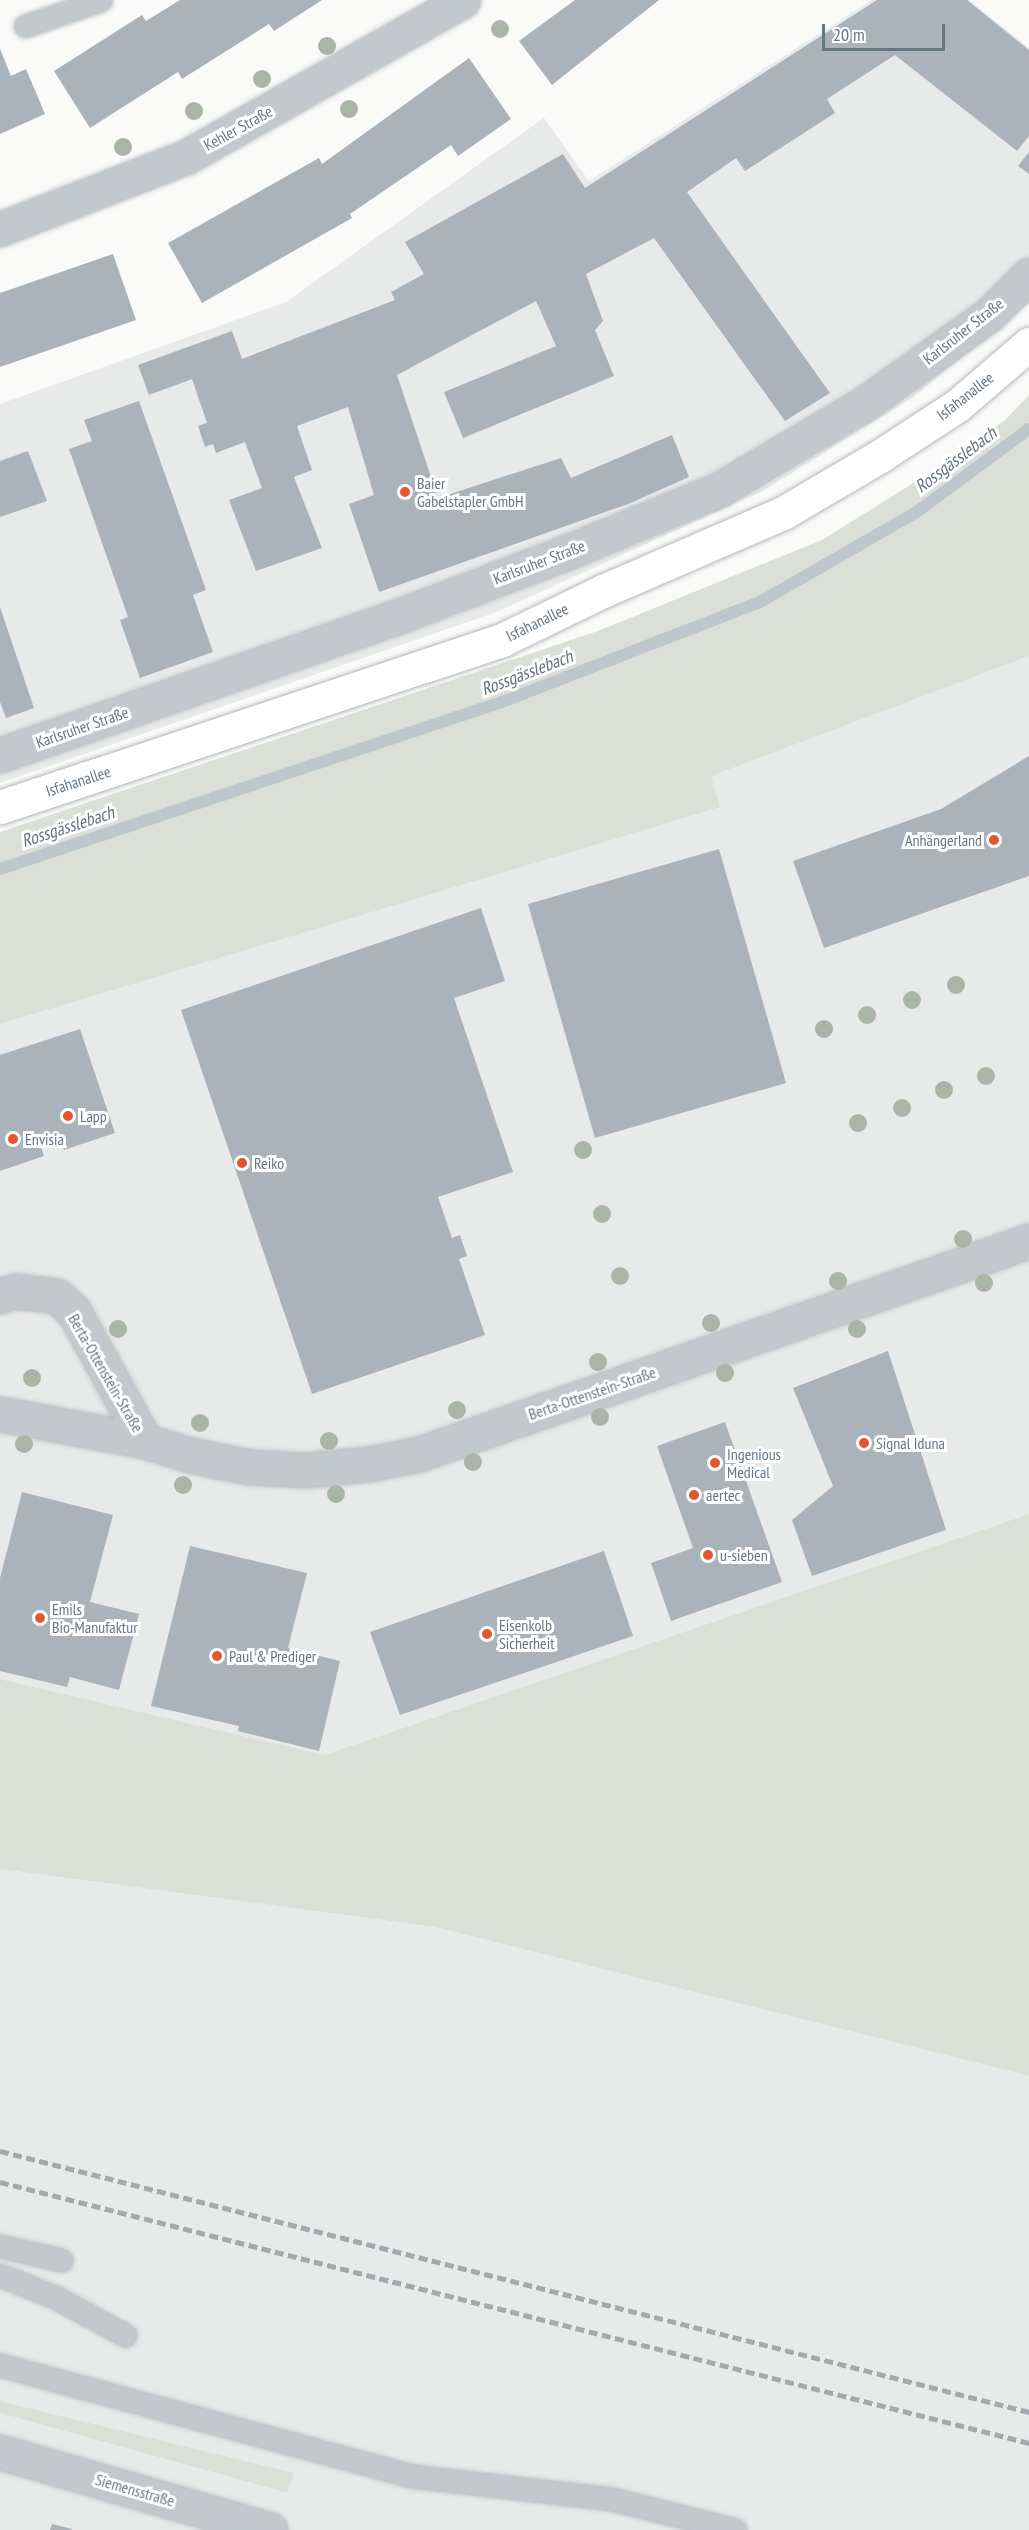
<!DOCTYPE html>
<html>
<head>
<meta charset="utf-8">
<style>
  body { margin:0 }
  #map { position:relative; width:1029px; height:2530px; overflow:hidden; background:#fafaf8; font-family:"PT Sans Narrow",sans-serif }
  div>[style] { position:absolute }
  .built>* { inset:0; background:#e8e9e9 }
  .green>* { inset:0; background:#dadfd7 }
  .stream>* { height:12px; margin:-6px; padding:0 6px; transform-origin:6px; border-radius:6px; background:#bbc7cb }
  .building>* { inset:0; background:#aab3b9 }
  .roads { filter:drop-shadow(0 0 2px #b4b9bd) drop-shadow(0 0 2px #b4b9bd) }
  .service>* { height:21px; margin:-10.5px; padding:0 10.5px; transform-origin:10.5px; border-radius:10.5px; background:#c3c8cc }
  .minor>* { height:33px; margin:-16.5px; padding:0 16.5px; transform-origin:16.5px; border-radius:16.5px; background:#c3c8cc }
  .trunk>* { height:33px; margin:-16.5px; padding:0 16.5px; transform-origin:16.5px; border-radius:16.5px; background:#fff }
  .rail>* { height:4.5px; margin-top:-2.25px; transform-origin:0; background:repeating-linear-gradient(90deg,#a2aab0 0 9px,transparent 0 13.5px) }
  .trees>* { width:18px; height:18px; margin:-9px; border-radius:50%; background:#aab4a7 }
  .dots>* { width:16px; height:16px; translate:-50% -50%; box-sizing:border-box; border:3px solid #fff; border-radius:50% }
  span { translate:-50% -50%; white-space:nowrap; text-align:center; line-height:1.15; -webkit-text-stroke:6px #fff; paint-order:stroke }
  .street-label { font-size:16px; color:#657683 }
  .poi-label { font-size:16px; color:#657683 }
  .left { translate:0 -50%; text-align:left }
  .right { translate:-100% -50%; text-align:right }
  .water-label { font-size:18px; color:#60757c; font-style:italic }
  .scale { position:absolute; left:822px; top:24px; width:123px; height:27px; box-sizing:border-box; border:3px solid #657683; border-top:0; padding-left:8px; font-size:18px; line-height:21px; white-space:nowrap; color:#657683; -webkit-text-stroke:4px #fff; paint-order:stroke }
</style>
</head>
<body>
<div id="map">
  <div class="built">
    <div style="clip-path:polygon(872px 0,969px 0,1029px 48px,1029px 303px,912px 398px,763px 491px,494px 613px,0 783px,0 404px,286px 302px,544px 118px,589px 181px)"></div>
    <div style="clip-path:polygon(1029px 656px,1029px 1514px,324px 1755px,0 1679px,0 1024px,307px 927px)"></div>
    <div style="clip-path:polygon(0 1869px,435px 1927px,1029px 2076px,1029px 2530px,0 2530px,0 2413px,287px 2493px,293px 2473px,0 2401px)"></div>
  </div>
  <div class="green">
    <div style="clip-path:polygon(1029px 395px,1029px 656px,711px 776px,720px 807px,0 1024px,0 832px,598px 631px,822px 540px,920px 479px,1005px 420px)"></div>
    <div style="clip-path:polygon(1029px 1514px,1029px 2076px,435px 1927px,0 1869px,0 1679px,324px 1755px)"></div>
    <div style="clip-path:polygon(0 2401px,294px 2473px,287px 2493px,0 2413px)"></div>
  </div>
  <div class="stream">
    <div style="left:0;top:869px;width:529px;rotate:-18.4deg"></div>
    <div style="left:502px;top:702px;width:277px;rotate:-21.2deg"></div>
    <div style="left:760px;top:602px;width:182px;rotate:-29.9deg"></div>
    <div style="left:918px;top:511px;width:138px;rotate:-36.5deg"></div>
  </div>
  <div class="building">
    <div style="clip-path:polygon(180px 0,322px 0,274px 31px,269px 24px,182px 79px,178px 72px,90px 128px,54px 71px,142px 15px,146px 21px)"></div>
    <div style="clip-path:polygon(575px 0,659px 0,552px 85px,519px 41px)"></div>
    <div style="clip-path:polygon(877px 0,967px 0,1029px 50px,1029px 136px,1017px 151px,895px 55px,827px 99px,835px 113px,745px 171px,736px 158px,687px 192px,830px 393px,785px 421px,654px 238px,586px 274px,603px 321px,595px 330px,614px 376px,463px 438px,444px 392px,556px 346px,536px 301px,397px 375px,438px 498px,561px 458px,571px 478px,672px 435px,689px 477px,628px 504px,379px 592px,349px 504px,374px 495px,348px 407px,297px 426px,312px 470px,294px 477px,322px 548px,256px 571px,229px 500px,262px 488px,245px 442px,216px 453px,213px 444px,205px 447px,198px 426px,207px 423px,192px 379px,149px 395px,138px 365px,232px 331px,242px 359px,395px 300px,391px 292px,424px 274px,405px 242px,563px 154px,585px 188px)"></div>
    <div style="clip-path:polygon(0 49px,11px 76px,26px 69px,45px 114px,0 134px)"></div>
    <div style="clip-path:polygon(469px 58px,511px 119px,458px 156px,451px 145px,350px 214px,352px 218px,202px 303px,168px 243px,319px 158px,322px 164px)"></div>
    <div style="clip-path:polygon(1029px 152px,1029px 174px,1018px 166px)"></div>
    <div style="clip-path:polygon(113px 254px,136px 320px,0 367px,0 293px)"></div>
    <div style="clip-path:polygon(139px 401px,206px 590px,193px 595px,213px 652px,140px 678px,120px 620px,128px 617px,69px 449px,92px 441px,84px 420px)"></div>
    <div style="clip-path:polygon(28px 451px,47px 501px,0 517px,0 461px)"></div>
    <div style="clip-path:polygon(0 607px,34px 708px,6px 718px,0 702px)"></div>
    <div style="clip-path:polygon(1029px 756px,1029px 876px,824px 948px,793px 861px,941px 809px)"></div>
    <div style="clip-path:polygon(719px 849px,786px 1083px,595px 1138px,528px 904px)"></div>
    <div style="clip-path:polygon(481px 908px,505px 981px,454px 998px,513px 1172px,438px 1197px,452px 1238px,460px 1235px,467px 1256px,459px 1259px,485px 1335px,312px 1394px,181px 1010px)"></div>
    <div style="clip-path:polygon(80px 1029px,115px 1133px,64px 1150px,60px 1137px,40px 1144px,44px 1156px,0 1171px,0 1055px)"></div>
    <div style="clip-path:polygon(888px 1351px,946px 1530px,812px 1576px,792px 1520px,833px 1486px,793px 1388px)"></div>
    <div style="clip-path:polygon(725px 1422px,782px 1582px,671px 1621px,651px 1563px,693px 1548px,657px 1446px)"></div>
    <div style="clip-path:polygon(22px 1492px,113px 1515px,90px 1602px,139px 1614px,119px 1690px,70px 1677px,67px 1687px,0 1671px,0 1578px)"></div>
    <div style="clip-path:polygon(190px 1546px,307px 1573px,288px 1648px,340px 1661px,319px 1751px,238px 1731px,239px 1726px,151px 1706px)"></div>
    <div style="clip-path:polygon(604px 1551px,633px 1636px,400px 1715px,370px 1632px)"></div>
    <div style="clip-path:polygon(52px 2524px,72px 2529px,72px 2530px,50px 2530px)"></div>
  </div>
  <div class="roads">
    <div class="service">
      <div style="left:25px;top:26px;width:80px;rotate:-18.9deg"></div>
      <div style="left:0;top:2246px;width:63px;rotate:12.9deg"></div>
      <div style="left:0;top:2275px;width:59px;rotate:21.8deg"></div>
      <div style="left:55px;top:2297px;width:80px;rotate:28.5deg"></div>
      <div style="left:0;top:2365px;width:426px;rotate:15.1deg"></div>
      <div style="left:411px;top:2476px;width:202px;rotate:6.5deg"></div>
      <div style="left:612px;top:2499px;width:127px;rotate:14.1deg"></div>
    </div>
    <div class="minor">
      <div style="left:0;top:229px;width:199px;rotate:-21.2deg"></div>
      <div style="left:186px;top:157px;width:318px;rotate:-29.5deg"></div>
      <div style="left:0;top:755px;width:431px;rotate:-19.2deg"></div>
      <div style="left:407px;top:613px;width:169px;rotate:-20.8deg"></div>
      <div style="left:565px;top:553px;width:168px;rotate:-22.4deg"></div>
      <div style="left:720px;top:489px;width:167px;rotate:-30.6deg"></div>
      <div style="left:864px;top:404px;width:155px;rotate:-35.5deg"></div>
      <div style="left:990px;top:314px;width:55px;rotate:-45deg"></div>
      <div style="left:0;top:1296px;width:16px;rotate:-18deg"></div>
      <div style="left:15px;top:1291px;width:42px;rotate:6.8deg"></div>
      <div style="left:57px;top:1296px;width:23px;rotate:43deg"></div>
      <div style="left:74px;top:1312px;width:147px;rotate:61.2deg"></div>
      <div style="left:0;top:1414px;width:147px;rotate:10.5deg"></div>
      <div style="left:145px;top:1441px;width:47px;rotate:17.3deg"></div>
      <div style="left:190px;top:1455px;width:60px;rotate:11.5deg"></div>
      <div style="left:249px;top:1467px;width:56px;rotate:3.1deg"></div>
      <div style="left:305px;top:1470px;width:64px;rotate:-5.4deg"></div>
      <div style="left:369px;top:1464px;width:51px;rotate:-11.3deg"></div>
      <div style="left:419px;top:1454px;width:646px;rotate:-19.25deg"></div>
      <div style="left:0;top:2452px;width:281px;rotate:16.1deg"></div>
    </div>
    <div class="trunk">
      <div style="left:0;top:807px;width:529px;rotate:-18.4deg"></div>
      <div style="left:502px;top:640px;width:114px;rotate:-25.9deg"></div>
      <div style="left:605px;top:590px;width:194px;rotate:-23.4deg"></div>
      <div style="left:783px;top:513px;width:113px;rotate:-30.4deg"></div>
      <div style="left:880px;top:456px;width:93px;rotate:-33.2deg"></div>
      <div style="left:958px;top:405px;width:94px;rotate:-40.7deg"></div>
    </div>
  </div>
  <div class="rail">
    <div style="left:0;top:2151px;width:1062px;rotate:14.23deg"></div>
    <div style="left:0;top:2182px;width:1062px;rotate:14.23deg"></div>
  </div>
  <div class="trees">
    <div style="left:500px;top:29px"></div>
    <div style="left:327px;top:46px"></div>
    <div style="left:262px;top:79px"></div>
    <div style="left:349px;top:109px"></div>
    <div style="left:194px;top:111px"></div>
    <div style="left:123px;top:147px"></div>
    <div style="left:956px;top:985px"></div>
    <div style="left:912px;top:1000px"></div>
    <div style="left:867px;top:1015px"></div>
    <div style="left:824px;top:1029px"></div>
    <div style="left:986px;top:1076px"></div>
    <div style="left:944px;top:1090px"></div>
    <div style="left:902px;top:1108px"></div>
    <div style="left:858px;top:1123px"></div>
    <div style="left:583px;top:1150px"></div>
    <div style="left:602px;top:1214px"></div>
    <div style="left:963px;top:1239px"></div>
    <div style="left:620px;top:1276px"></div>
    <div style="left:838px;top:1281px"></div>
    <div style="left:984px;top:1283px"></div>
    <div style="left:711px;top:1323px"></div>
    <div style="left:118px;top:1329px"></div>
    <div style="left:857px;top:1329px"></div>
    <div style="left:598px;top:1362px"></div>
    <div style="left:725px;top:1373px"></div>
    <div style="left:32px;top:1378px"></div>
    <div style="left:457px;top:1410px"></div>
    <div style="left:600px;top:1417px"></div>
    <div style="left:200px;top:1423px"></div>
    <div style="left:329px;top:1441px"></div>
    <div style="left:24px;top:1444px"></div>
    <div style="left:473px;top:1462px"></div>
    <div style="left:183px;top:1485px"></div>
    <div style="left:336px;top:1494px"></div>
  </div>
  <div class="dots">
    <div style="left:405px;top:492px;background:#e4572e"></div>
    <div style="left:994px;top:840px;background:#e4572e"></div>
    <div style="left:68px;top:1116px;background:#e4572e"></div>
    <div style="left:13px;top:1139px;background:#e4572e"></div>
    <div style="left:242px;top:1163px;background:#e4572e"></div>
    <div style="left:864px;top:1443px;background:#e4572e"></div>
    <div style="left:715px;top:1463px;background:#e4572e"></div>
    <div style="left:694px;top:1495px;background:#e4572e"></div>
    <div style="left:708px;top:1555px;background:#e4572e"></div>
    <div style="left:40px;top:1618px;background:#e4572e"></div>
    <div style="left:487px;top:1634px;background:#e4572e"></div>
    <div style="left:217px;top:1656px;background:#e4572e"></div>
  </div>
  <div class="street-label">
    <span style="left:238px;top:128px;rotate:-29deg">Kehler Straße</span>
    <span style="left:963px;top:331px;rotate:-38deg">Karlsruher Straße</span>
    <span style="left:965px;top:396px;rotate:-38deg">Isfahanallee</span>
    <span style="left:539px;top:562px;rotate:-21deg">Karlsruher Straße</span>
    <span style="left:537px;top:622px;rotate:-26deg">Isfahanallee</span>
    <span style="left:82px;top:727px;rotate:-19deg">Karlsruher Straße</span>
    <span style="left:78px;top:781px;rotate:-18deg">Isfahanallee</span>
    <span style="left:106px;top:1373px;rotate:60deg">Berta-Ottenstein-Straße</span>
    <span style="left:592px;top:1393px;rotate:-19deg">Berta-Ottenstein-Straße</span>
    <span style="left:135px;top:2490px;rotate:16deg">Siemensstraße</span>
  </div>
  <div class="poi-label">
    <span class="left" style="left:417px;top:492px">Baier<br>Gabelstapler GmbH</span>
    <span class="right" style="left:982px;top:840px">Anhängerland</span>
    <span class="left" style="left:80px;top:1116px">Lapp</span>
    <span class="left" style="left:25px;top:1139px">Envisia</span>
    <span class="left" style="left:254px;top:1163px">Reiko</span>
    <span class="left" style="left:876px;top:1443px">Signal Iduna</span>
    <span class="left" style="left:727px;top:1463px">Ingenious<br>Medical</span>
    <span class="left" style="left:706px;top:1495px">aertec</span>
    <span class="left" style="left:720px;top:1555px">u-sieben</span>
    <span class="left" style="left:52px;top:1618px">Emils<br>Bio-Manufaktur</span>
    <span class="left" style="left:499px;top:1634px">Eisenkolb<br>Sicherheit</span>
    <span class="left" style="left:229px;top:1656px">Paul &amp; Prediger</span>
  </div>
  <div class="water-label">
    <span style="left:956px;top:460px;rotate:-37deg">Rossgässlebach</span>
    <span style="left:527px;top:673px;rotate:-21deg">Rossgässlebach</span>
    <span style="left:68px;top:827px;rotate:-18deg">Rossgässlebach</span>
  </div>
  <div class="scale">20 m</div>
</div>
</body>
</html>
